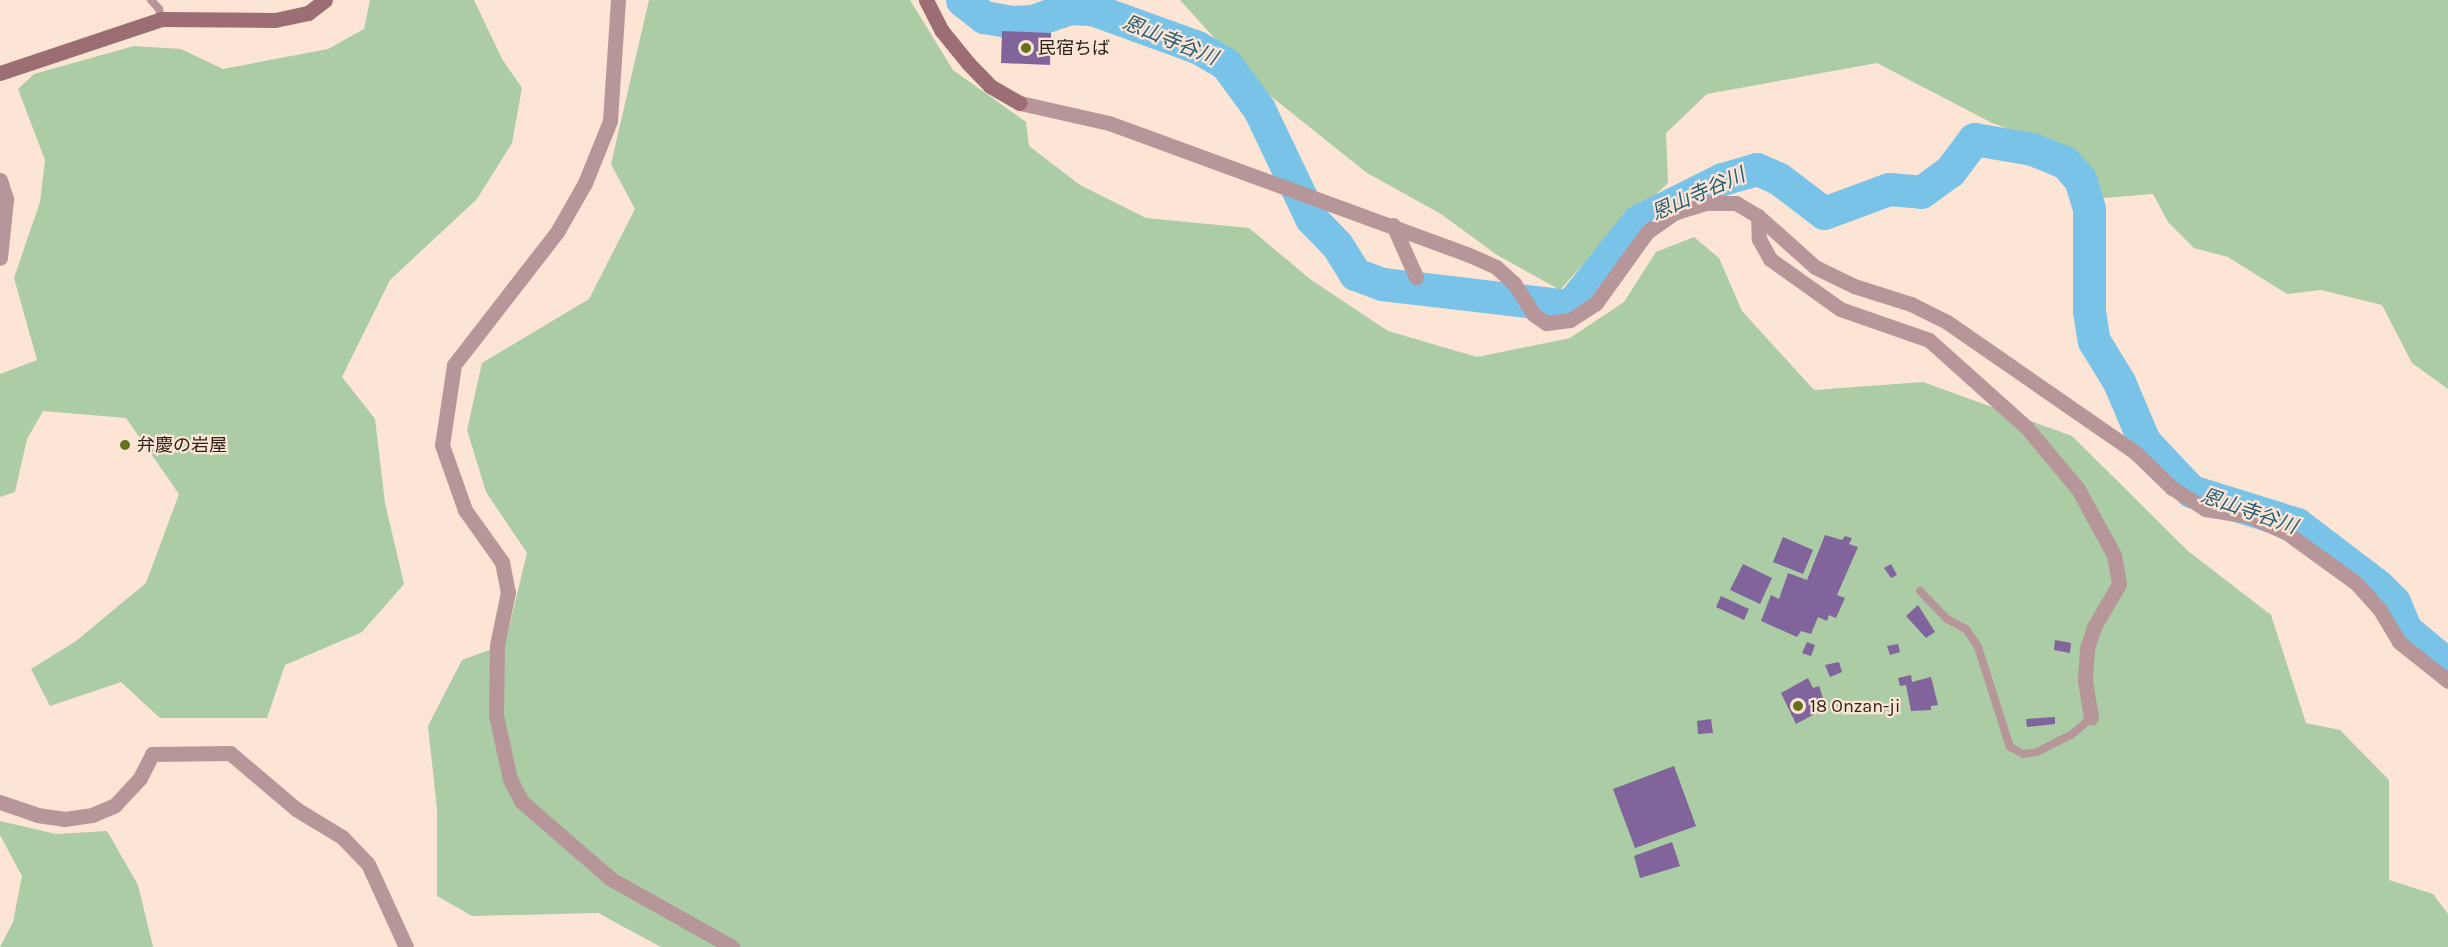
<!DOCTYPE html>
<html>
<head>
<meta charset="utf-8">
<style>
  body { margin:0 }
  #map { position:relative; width:2448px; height:947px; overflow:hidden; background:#fce5d4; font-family:Karla,"Noto Sans JP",sans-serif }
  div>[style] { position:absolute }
  .green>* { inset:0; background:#abcca5 }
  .river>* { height:33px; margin:-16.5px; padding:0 16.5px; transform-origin:16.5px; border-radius:16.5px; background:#7ac3e8 }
  .building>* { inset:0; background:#80649b }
  .lane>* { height:8px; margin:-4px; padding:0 4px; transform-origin:4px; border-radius:4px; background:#b79699 }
  .street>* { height:15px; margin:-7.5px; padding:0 7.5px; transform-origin:7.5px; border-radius:7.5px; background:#b79699 }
  .secondary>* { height:15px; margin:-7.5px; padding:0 7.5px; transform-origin:7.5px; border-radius:7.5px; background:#9c6d72 }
  .dots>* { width:16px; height:16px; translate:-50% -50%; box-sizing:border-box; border:3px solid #fce5d4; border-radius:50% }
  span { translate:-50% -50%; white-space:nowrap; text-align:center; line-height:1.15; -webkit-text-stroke:4.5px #fce5d4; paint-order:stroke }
  .poi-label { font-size:18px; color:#2c221a }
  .left { translate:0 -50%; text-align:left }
  .water-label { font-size:20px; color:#265e77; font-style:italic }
</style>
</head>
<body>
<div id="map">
  <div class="green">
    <div style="clip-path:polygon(370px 0,474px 0,502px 59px,522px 88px,512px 143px,477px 199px,390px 280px,342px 377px,375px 419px,385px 503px,404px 584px,362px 632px,285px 665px,267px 718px,160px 718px,121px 682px,50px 706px,31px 669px,76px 641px,146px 583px,179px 494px,126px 418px,43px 411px,27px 439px,15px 492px,0 497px,0 374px,37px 360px,14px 278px,40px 202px,45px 160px,18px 89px,34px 74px,134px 46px,181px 49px,223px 69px,328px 49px,364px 29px)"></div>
    <div style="clip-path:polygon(649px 0,910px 0,953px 70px,1026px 122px,1029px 146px,1080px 185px,1146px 218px,1249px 228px,1310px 279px,1388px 331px,1477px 357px,1570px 338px,1624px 302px,1656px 252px,1694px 237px,1719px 258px,1742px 311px,1814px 390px,1923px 382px,2072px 436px,2188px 551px,2271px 615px,2306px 723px,2340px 730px,2389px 780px,2389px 880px,2433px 894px,2448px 914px,2448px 947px,661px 947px,598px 913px,472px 916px,437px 896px,437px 809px,428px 726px,462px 660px,505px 644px,527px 553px,486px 492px,467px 430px,482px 363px,589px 299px,635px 209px,611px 164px)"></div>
    <div style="clip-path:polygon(1180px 0,2448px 0,2448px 389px,2412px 363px,2382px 305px,2321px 290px,2287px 294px,2228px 257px,2194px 248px,2168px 222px,2153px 194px,2103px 198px,2065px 149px,1992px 123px,1877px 63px,1707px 94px,1666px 133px,1668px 183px,1595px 251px,1560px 290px,1497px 255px,1441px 214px,1367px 173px,1258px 86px)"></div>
    <div style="clip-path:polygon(0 821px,56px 834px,107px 831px,138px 885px,153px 947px,0 947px,13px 922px,22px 876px,0 835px)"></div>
  </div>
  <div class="river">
    <div style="left:962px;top:0;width:28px;rotate:38deg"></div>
    <div style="left:984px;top:17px;width:27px;rotate:10deg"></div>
    <div style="left:1011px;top:22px;width:21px;rotate:-3deg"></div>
    <div style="left:1032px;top:21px;width:40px;rotate:-18.9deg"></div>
    <div style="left:1070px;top:8px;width:22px;rotate:3deg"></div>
    <div style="left:1092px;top:9px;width:112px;rotate:19.9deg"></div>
    <div style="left:1197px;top:47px;width:34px;rotate:30deg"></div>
    <div style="left:1226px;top:64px;width:56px;rotate:53.7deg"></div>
    <div style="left:1259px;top:109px;width:121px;rotate:64.5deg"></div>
    <div style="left:1311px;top:218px;width:37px;rotate:46deg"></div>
    <div style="left:1337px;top:245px;width:34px;rotate:58deg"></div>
    <div style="left:1355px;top:274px;width:29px;rotate:20deg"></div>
    <div style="left:1382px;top:284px;width:189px;rotate:6.7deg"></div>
    <div style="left:1570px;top:306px;width:109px;rotate:-51.3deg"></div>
    <div style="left:1638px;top:221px;width:94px;rotate:-26.6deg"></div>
    <div style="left:1722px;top:179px;width:26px;rotate:-16deg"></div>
    <div style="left:1747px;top:172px;width:10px;rotate:-17deg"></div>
    <div style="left:1757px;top:169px;width:24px;rotate:24deg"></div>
    <div style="left:1779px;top:179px;width:56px;rotate:37.1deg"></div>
    <div style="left:1824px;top:213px;width:69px;rotate:-20.3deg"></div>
    <div style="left:1889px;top:189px;width:32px;rotate:5deg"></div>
    <div style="left:1921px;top:192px;width:36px;rotate:-36deg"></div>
    <div style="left:1950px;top:171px;width:40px;rotate:-53deg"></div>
    <div style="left:1974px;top:139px;width:59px;rotate:9.8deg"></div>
    <div style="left:2032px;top:149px;width:35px;rotate:22deg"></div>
    <div style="left:2065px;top:162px;width:23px;rotate:49deg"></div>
    <div style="left:2080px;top:179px;width:31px;rotate:73deg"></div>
    <div style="left:2089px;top:209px;width:102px;rotate:90deg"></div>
    <div style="left:2089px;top:311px;width:30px;rotate:81deg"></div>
    <div style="left:2094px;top:341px;width:48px;rotate:58.6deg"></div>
    <div style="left:2119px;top:382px;width:64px;rotate:67deg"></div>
    <div style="left:2144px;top:441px;width:69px;rotate:46.8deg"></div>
    <div style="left:2191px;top:491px;width:111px;rotate:17.3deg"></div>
    <div style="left:2297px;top:524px;width:102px;rotate:37.4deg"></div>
    <div style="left:2378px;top:586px;width:23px;rotate:45deg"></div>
    <div style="left:2394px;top:602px;width:30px;rotate:67deg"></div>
    <div style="left:2406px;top:630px;width:55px;rotate:39.8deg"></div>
  </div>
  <div class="building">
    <div style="clip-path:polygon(1002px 31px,1051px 33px,1050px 65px,1001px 63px)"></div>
    <div style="clip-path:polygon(1825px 535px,1842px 540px,1845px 536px,1852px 538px,1849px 544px,1858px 547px,1837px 595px,1845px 598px,1836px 618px,1829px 615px,1827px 621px,1818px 617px,1811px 634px,1801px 631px,1797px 637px,1761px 621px,1771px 595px,1779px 599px,1788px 573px,1807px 580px)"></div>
    <div style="clip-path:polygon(1783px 537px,1813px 550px,1803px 574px,1773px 562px)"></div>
    <div style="clip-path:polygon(1743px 564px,1772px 578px,1760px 604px,1730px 590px)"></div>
    <div style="clip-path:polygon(1891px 564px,1897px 575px,1891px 578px,1884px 568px)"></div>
    <div style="clip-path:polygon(1721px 596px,1749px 609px,1744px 620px,1716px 607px)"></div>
    <div style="clip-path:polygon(1918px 605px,1935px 632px,1926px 638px,1906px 616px)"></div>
    <div style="clip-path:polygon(2055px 640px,2071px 643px,2070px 653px,2054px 650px)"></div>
    <div style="clip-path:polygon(1807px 642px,1815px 645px,1811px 656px,1802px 653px)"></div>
    <div style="clip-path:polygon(1898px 644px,1900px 652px,1890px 655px,1887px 646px)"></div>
    <div style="clip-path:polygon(1839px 662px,1842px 672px,1830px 677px,1825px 665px)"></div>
    <div style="clip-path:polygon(1911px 675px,1912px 682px,1931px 677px,1938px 705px,1931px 706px,1931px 710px,1911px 711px,1906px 685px,1900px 686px,1898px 678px)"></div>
    <div style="clip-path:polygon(1808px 678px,1813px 688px,1819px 686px,1823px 698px,1818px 701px,1822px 710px,1796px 724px,1781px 693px)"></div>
    <div style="clip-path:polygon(2055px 717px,2055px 724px,2027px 727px,2026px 719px)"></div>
    <div style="clip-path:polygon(1711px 719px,1713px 733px,1698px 734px,1697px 721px)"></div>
    <div style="clip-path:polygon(1674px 766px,1696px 826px,1635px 848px,1613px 789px)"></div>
    <div style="clip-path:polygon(1672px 842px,1680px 866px,1640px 878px,1634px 856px)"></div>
  </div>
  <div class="lane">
    <div style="left:151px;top:0;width:12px;rotate:48deg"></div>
    <div style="left:159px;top:9px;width:10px;rotate:79deg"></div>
    <div style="left:1920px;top:591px;width:39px;rotate:46deg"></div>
    <div style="left:1947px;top:619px;width:21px;rotate:28deg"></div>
    <div style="left:1966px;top:629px;width:22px;rotate:56deg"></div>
    <div style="left:1978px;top:647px;width:105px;rotate:72.3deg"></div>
    <div style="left:2010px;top:747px;width:15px;rotate:28deg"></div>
    <div style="left:2023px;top:754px;width:14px;rotate:-8deg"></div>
    <div style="left:2037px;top:752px;width:38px;rotate:-27deg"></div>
    <div style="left:2071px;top:735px;width:26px;rotate:-40deg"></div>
  </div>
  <div class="street">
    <div style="left:618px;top:0;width:121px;rotate:93.8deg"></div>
    <div style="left:610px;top:121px;width:67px;rotate:112deg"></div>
    <div style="left:585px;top:183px;width:56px;rotate:119.7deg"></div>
    <div style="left:557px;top:232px;width:168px;rotate:127.8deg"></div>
    <div style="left:454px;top:365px;width:81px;rotate:98.5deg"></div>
    <div style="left:442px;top:445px;width:69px;rotate:70.5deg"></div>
    <div style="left:465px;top:510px;width:64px;rotate:54.6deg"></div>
    <div style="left:502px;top:562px;width:31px;rotate:79deg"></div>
    <div style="left:508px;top:592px;width:54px;rotate:101.7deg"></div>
    <div style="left:497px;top:645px;width:70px;rotate:90.8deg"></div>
    <div style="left:496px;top:715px;width:66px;rotate:77.7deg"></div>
    <div style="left:510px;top:779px;width:25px;rotate:63deg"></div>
    <div style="left:521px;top:801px;width:119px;rotate:40.9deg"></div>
    <div style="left:611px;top:879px;width:139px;rotate:29.3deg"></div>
    <div style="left:1020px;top:103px;width:91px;rotate:12.7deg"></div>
    <div style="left:1109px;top:123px;width:381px;rotate:20.1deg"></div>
    <div style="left:1467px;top:254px;width:32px;rotate:24deg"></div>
    <div style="left:1496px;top:267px;width:24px;rotate:42deg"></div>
    <div style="left:1514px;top:283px;width:36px;rotate:58deg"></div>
    <div style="left:1533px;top:314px;width:16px;rotate:35deg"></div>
    <div style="left:1546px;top:323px;width:24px;rotate:-7deg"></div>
    <div style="left:1570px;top:320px;width:31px;rotate:-33deg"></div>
    <div style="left:1596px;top:303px;width:87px;rotate:-54.3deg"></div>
    <div style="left:1647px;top:232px;width:35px;rotate:-35deg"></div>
    <div style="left:1676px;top:212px;width:30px;rotate:-17deg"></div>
    <div style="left:1705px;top:203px;width:31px"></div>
    <div style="left:1736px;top:203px;width:26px;rotate:31deg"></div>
    <div style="left:1758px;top:216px;width:76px;rotate:41.8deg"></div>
    <div style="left:1815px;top:267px;width:43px;rotate:26deg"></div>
    <div style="left:1854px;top:286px;width:60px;rotate:17.5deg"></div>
    <div style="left:1911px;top:304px;width:40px;rotate:26.6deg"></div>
    <div style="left:1947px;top:322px;width:229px;rotate:34.7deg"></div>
    <div style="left:2135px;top:452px;width:52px;rotate:44.2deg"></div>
    <div style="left:2172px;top:488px;width:39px;rotate:32deg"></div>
    <div style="left:2205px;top:509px;width:45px;rotate:9deg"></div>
    <div style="left:2249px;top:516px;width:42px;rotate:24.1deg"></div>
    <div style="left:2287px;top:533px;width:85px;rotate:35.9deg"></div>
    <div style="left:2356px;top:583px;width:36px;rotate:48deg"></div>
    <div style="left:2380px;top:610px;width:37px;rotate:59deg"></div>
    <div style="left:2399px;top:642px;width:63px;rotate:38.5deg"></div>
    <div style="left:0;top:180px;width:20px;rotate:72deg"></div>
    <div style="left:6px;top:199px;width:59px;rotate:95.8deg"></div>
    <div style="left:1758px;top:216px;width:23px;rotate:88deg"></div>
    <div style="left:1759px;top:239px;width:23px;rotate:61deg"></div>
    <div style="left:1770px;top:259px;width:86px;rotate:35.5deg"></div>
    <div style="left:1840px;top:309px;width:94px;rotate:19.2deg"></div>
    <div style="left:1929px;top:340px;width:132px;rotate:41.9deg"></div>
    <div style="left:2027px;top:428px;width:80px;rotate:50.1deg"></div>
    <div style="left:2078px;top:489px;width:75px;rotate:61.4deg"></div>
    <div style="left:2114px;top:555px;width:29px;rotate:80deg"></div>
    <div style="left:2119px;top:584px;width:50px;rotate:120.2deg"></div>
    <div style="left:2094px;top:627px;width:23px;rotate:108deg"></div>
    <div style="left:2087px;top:649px;width:31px;rotate:94deg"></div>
    <div style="left:2085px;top:680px;width:38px;rotate:81deg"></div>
    <div style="left:1393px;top:225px;width:57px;rotate:66.1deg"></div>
    <div style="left:0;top:802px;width:39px;rotate:19deg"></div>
    <div style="left:37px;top:815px;width:27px;rotate:8deg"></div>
    <div style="left:64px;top:819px;width:28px;rotate:-8deg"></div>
    <div style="left:92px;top:815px;width:25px;rotate:-23deg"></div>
    <div style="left:115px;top:805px;width:37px;rotate:-47deg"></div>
    <div style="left:140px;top:778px;width:27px;rotate:-63deg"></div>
    <div style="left:152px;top:754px;width:78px;rotate:-0.7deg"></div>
    <div style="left:230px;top:753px;width:87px;rotate:40.3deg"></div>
    <div style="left:296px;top:809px;width:54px;rotate:31.3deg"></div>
    <div style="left:342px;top:837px;width:37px;rotate:46deg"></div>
    <div style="left:368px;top:864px;width:91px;rotate:65.4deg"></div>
  </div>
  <div class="secondary">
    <div style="left:926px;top:0;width:35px;rotate:63deg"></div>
    <div style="left:942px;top:31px;width:41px;rotate:50.9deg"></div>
    <div style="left:968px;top:63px;width:32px;rotate:46deg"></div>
    <div style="left:990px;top:86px;width:34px;rotate:30deg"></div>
    <div style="left:0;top:73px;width:170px;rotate:-18.5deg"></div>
    <div style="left:161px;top:19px;width:114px;rotate:0.5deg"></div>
    <div style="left:275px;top:20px;width:34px;rotate:-12deg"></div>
    <div style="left:308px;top:13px;width:21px;rotate:-37deg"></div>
  </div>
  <div class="dots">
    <div style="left:1026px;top:48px;background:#67721c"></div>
    <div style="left:125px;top:445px;background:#67721c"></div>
    <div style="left:1798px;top:706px;background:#67721c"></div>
  </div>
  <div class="poi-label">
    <span class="left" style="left:1038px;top:48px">民宿ちば</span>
    <span class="left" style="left:137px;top:445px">弁慶の岩屋</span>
    <span class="left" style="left:1810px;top:706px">18 Onzan-ji</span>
  </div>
  <div class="water-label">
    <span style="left:1170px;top:40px;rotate:22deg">恩山寺谷川</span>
    <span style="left:1698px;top:194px;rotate:-24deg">恩山寺谷川</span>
    <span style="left:2249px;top:511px;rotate:19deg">恩山寺谷川</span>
  </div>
</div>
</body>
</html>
